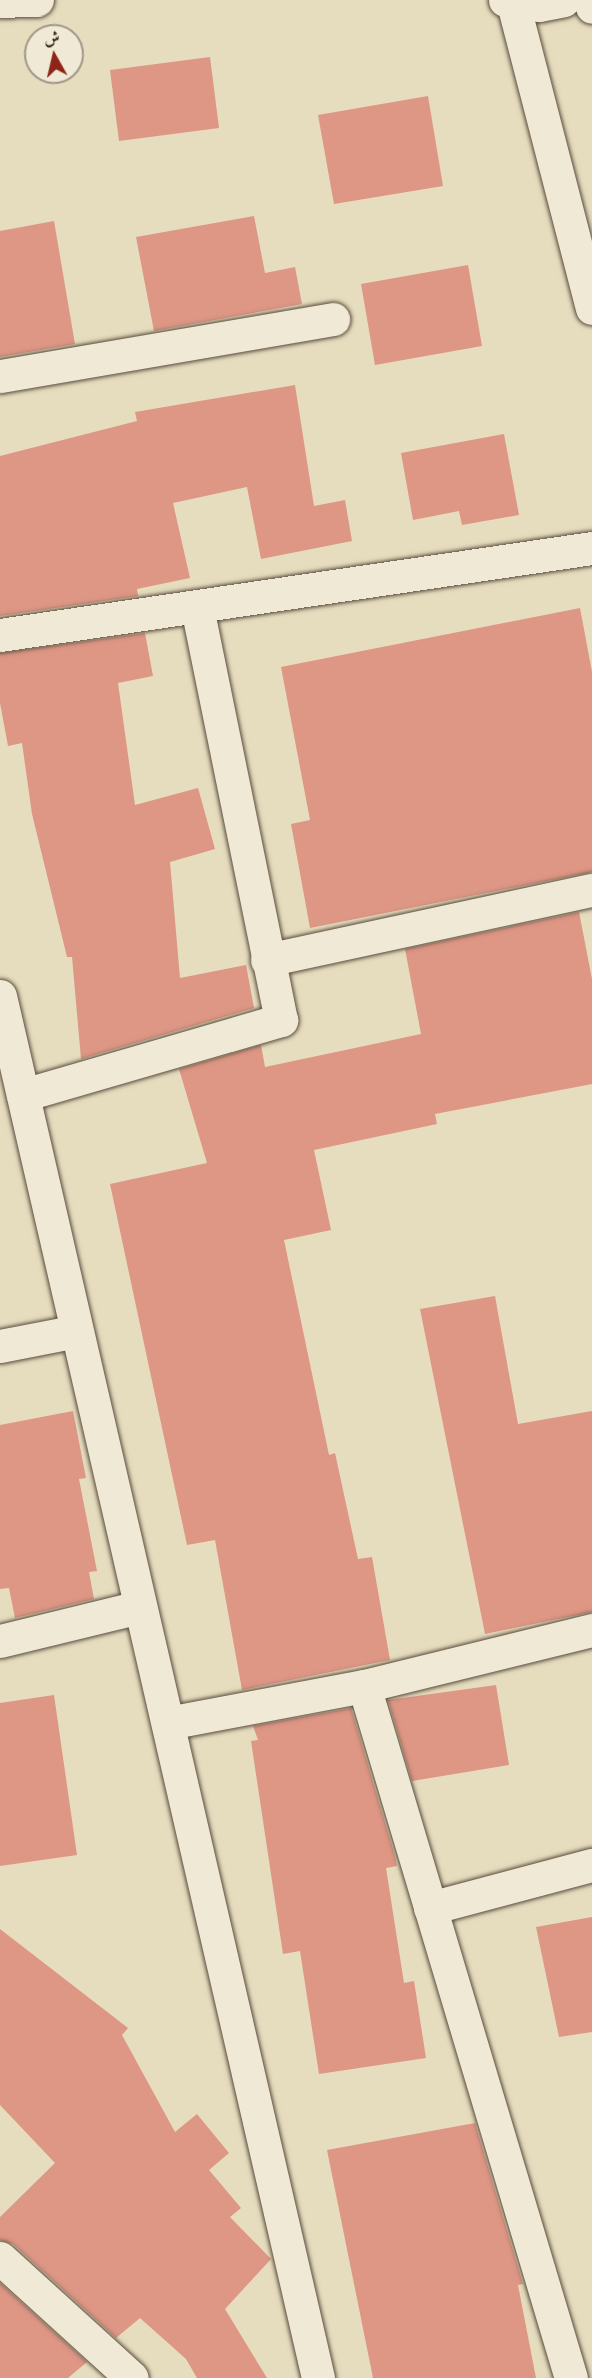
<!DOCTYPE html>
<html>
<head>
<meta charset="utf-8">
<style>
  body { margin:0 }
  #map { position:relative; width:592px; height:2378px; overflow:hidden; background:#e6ddbf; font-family:"EB Garamond",Amiri,serif }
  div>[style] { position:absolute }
  .building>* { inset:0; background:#de9685 }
  .roads { filter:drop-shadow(0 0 2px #5a4c3c) drop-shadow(0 0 2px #5a4c3c) }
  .minor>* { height:33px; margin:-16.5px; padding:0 16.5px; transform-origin:16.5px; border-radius:16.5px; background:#efe9d5 }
  .secondary>* { height:33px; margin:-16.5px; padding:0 16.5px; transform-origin:16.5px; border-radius:16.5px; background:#efe9d5 }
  span { translate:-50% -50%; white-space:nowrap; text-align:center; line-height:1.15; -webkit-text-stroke:6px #efe9d5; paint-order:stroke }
  .north { position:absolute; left:24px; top:24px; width:60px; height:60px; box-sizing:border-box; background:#efe9d5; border:2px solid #a19787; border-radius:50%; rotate:352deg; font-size:16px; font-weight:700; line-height:24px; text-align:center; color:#2c1b11 }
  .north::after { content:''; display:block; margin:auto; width:21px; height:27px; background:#8f2418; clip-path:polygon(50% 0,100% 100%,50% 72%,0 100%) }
</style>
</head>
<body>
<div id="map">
  <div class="building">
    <div style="clip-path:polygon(210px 57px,219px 128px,119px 141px,110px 70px)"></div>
    <div style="clip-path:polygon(428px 96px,443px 186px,334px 204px,318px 115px)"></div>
    <div style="clip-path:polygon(254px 216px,265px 273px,295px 267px,302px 304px,154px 331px,136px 237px)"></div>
    <div style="clip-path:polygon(54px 221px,75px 344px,0 357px,0 231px)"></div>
    <div style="clip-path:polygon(468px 265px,482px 346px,375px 365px,361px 284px)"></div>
    <div style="clip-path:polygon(295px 385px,314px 506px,345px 500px,352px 541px,261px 559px,247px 487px,173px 503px,190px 578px,137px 589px,138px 596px,0 616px,0 456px,137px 421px,135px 412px)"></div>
    <div style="clip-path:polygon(504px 434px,519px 515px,462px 525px,459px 511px,413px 520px,401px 453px)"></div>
    <div style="clip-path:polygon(580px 608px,592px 672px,592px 872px,310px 928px,291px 824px,310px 820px,281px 667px)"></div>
    <div style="clip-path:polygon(145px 633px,153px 676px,118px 683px,135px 805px,198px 788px,215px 849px,170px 862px,180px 978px,246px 965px,254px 1008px,81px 1059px,72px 957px,67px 957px,32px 814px,22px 743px,8px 746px,0 703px,0 653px)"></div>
    <div style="clip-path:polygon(579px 912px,592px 979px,592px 1084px,435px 1114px,437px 1124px,314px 1150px,331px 1230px,284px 1240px,329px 1455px,335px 1453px,358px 1559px,372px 1557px,390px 1660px,242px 1690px,215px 1540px,187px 1545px,110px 1184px,207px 1163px,179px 1069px,261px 1045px,265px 1067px,421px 1034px,405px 949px)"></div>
    <div style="clip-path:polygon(495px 1296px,518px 1424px,592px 1411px,592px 1612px,485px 1634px,420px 1309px)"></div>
    <div style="clip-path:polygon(73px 1411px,86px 1478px,79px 1479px,97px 1571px,89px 1572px,94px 1599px,15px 1618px,9px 1588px,0 1589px,0 1425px)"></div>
    <div style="clip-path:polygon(496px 1685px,509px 1765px,412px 1781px,388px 1700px)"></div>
    <div style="clip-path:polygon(54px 1695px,77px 1855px,0 1866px,0 1703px)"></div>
    <div style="clip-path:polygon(351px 1708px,395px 1856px,397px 1866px,386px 1868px,404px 1983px,414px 1981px,426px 2058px,319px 2074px,300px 1951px,283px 1954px,251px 1741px,258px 1740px,253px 1726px)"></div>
    <div style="clip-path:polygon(592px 1917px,592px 2032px,559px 2037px,536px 1927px)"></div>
    <div style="clip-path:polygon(0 1929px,128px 2028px,122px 2035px,175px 2132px,197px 2114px,229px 2153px,209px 2170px,241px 2208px,230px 2217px,271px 2259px,225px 2309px,267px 2378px,197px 2378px,186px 2359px,140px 2318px,116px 2338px,13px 2244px,0 2240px,0 2217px,55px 2163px,0 2105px)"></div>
    <div style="clip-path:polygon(475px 2123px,523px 2284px,518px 2285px,536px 2378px,373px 2378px,327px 2150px)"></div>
    <div style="clip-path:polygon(0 2283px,87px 2362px,68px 2378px,0 2378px)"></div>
  </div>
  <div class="roads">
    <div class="minor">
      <div style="left:0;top:1px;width:37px;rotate:-2deg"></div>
      <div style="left:0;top:376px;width:338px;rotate:-9.7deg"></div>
      <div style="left:0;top:635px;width:598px;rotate:-8.36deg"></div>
      <div style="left:267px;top:960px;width:332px;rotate:-12.2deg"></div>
      <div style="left:0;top:996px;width:1418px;rotate:77.04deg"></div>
      <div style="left:23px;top:1095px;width:269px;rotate:-16.2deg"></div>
      <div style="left:281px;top:1020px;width:422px;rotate:-101.5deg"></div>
      <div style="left:0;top:1346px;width:78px;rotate:-11deg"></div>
      <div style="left:0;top:1641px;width:144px;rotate:-13.7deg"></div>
      <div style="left:364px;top:1686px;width:722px;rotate:73.35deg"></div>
      <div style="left:168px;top:1723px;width:199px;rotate:-10.7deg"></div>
      <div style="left:364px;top:1686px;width:235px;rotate:-13.8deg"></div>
      <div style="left:430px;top:1908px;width:168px;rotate:-14.9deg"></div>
      <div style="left:0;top:2258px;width:178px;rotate:42.3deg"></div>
    </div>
    <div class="secondary">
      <div style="left:505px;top:0;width:34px;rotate:8deg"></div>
      <div style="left:539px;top:5px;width:25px;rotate:-11deg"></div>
      <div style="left:590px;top:0;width:7px;rotate:74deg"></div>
      <div style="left:513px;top:3px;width:315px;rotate:75.5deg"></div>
    </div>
  </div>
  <div class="north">ش</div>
</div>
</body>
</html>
